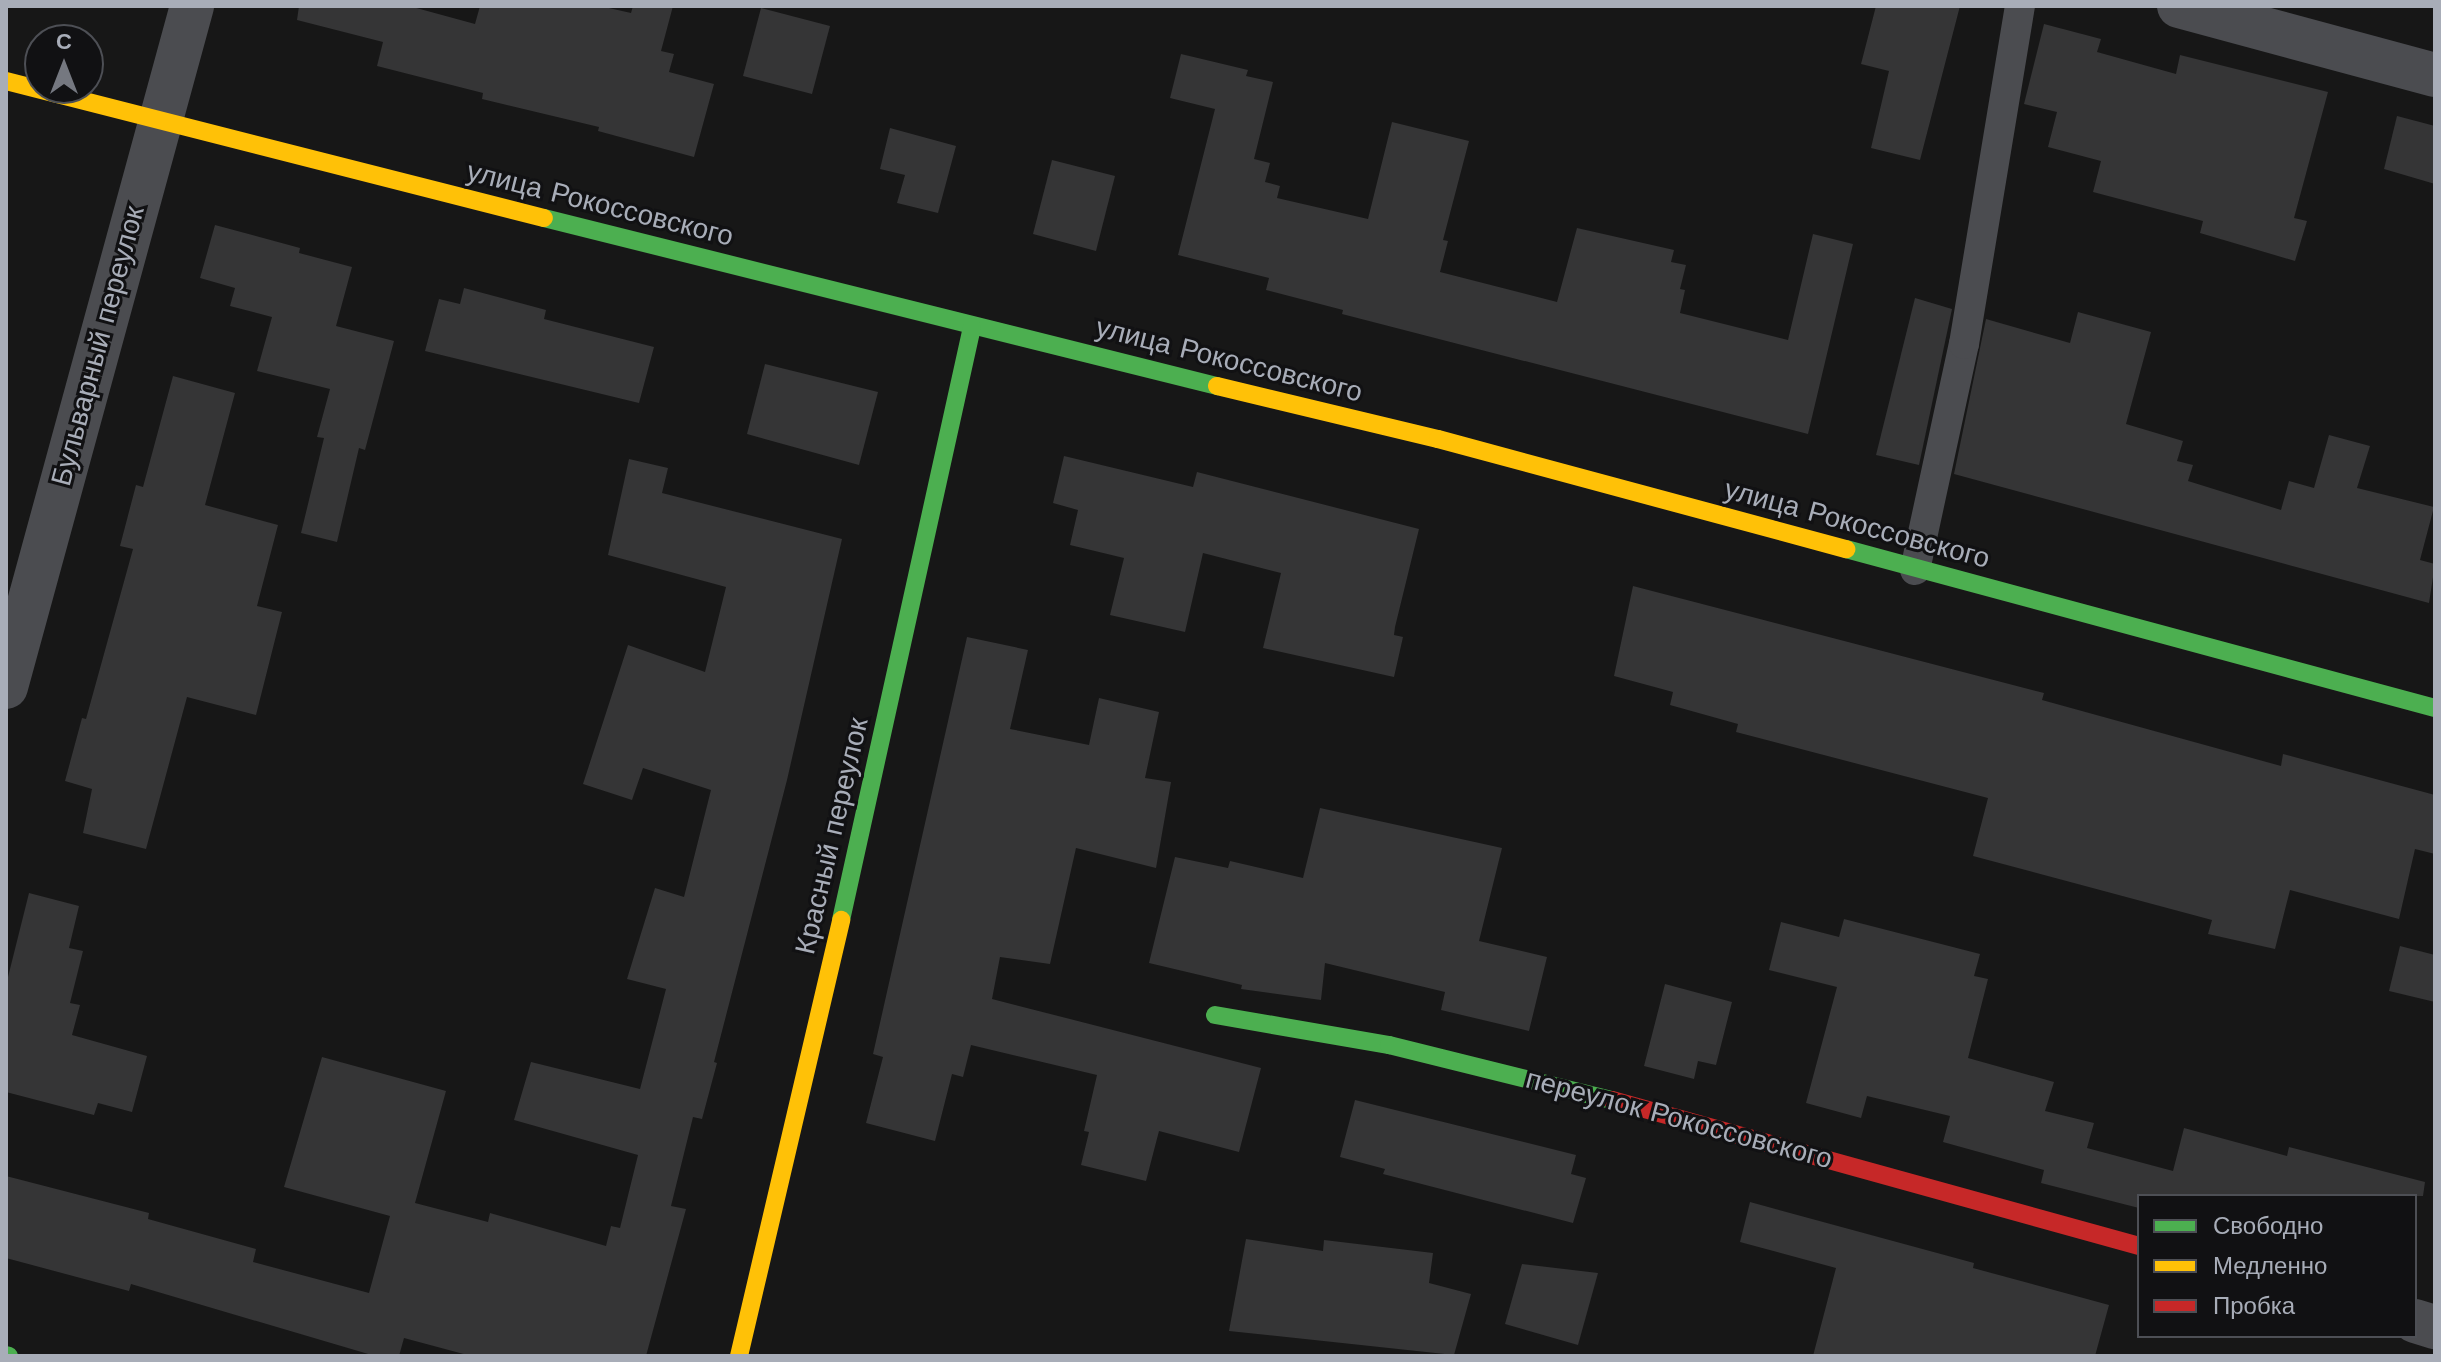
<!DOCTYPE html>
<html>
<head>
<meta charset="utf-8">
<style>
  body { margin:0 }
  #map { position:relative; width:2441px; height:1362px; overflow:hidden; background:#171717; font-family:"Work Sans",sans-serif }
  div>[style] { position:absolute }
  .building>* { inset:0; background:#353536 }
  .lane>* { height:30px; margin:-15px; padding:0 15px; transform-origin:15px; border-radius:15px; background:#4b4c50 }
  .street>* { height:44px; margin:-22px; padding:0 22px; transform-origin:22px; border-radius:22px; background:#4b4c50 }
  .fast>* { height:18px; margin:-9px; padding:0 9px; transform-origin:9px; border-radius:9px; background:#4caf50 }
  .slow>* { height:18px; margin:-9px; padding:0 9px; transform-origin:9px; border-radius:9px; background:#ffc107 }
  .jam>* { height:18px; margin:-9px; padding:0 9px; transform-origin:9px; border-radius:9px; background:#c62828 }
  span { translate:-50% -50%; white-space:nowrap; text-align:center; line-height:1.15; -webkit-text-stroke:6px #111113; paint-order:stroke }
  .street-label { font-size:28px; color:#a8adb8 }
  .frame { position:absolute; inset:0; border:8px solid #a8adb8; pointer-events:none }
  .legend { position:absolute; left:2137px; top:1194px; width:280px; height:144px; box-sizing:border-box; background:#111113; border:2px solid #4d4f55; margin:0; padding:10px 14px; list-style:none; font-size:24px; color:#a8adb8 }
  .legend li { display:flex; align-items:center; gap:16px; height:40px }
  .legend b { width:40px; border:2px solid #4d4f55 }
  .north { position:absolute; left:24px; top:24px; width:80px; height:80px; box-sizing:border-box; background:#111113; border:2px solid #4d4f55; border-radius:50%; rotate:0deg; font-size:22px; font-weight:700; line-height:32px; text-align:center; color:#a8adb8 }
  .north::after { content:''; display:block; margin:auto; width:28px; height:36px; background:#757880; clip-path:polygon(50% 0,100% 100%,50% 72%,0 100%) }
</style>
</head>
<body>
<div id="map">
  <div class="building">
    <div style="clip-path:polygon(299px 6px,409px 6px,475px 24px,480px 6px,600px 6px,631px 13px,633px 6px,673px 6px,661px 51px,674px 54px,669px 72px,714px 84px,694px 157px,598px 131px,599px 127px,482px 99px,483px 93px,377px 66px,383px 42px,297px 20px)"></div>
    <div style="clip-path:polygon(1876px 6px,1960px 6px,1920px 160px,1871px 148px,1889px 71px,1861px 64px)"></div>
    <div style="clip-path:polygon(761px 8px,830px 26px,812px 94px,743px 76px)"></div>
    <div style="clip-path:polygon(2044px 24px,2101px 39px,2097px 52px,2176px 74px,2180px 55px,2328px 92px,2294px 218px,2307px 221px,2295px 261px,2200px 233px,2203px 221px,2093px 192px,2101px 161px,2048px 147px,2057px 112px,2024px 104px)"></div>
    <div style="clip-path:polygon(1181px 54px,1248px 70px,1246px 76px,1273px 82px,1254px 159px,1270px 163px,1265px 182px,1280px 186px,1277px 198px,1368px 219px,1392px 122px,1469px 141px,1443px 240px,1448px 241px,1440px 272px,1557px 302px,1577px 228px,1674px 250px,1671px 262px,1686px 265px,1680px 289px,1685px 290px,1680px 313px,1788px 340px,1813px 234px,1853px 244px,1808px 434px,1342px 314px,1343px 310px,1266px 290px,1269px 278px,1178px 255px,1215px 109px,1170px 98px)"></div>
    <div style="clip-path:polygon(2397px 116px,2435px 126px,2435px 184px,2384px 169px)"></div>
    <div style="clip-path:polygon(890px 128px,956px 146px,938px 213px,897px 203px,905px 175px,880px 169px)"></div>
    <div style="clip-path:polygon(1052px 160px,1115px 176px,1096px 251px,1033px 234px)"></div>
    <div style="clip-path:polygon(215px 225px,300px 248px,299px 253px,352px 267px,336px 326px,394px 341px,365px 450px,359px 448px,337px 542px,301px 533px,324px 438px,317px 437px,330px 389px,257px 371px,272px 317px,230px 306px,235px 288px,200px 278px)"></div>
    <div style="clip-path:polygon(464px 288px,546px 310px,544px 319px,654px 347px,639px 403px,425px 351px,439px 299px,460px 304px)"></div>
    <div style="clip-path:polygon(1915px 298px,1952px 309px,1919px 465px,1876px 455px)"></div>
    <div style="clip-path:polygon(2078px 312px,2151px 332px,2126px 424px,2183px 441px,2177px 461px,2193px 465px,2188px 481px,2281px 510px,2289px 481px,2314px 488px,2329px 435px,2370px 446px,2357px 488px,2434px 507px,2420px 560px,2435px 564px,2429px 603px,1954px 474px,1986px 319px,2070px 343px)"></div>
    <div style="clip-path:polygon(765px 364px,878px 392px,859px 465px,747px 434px)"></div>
    <div style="clip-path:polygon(173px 376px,235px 393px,205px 505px,278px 525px,257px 606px,282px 612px,256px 715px,187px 697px,146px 849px,83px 833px,92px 789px,65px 781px,82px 718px,86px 719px,133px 549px,120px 546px,136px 485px,143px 487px)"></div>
    <div style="clip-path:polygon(1064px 456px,1193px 487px,1197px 472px,1419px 529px,1395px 627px,1394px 635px,1403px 637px,1394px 677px,1263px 648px,1281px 573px,1203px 553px,1185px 632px,1110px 615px,1124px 558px,1070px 545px,1078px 510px,1053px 503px)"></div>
    <div style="clip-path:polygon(629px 459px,668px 468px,662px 493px,842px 539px,787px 780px,714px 1062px,717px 1063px,702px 1119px,693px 1117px,671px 1206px,686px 1209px,646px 1356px,471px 1356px,404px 1338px,399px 1356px,375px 1356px,131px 1284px,129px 1291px,6px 1258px,6px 1176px,149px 1213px,148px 1219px,256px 1249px,253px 1262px,369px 1293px,390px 1216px,284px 1187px,322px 1057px,446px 1091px,415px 1203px,488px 1222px,490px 1213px,606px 1246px,611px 1226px,620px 1228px,638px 1155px,514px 1120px,531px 1062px,640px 1089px,666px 989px,627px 979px,655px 888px,684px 897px,711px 790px,643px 768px,632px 800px,583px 784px,628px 645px,705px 672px,726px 587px,608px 555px)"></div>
    <div style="clip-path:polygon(1633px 586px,2044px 693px,2042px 700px,2281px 766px,2283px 754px,2435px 795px,2435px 854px,2415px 849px,2399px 919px,2290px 890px,2275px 949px,2208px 934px,2212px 920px,1973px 856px,1988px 798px,1736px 732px,1738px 724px,1670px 705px,1673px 692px,1614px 676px)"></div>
    <div style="clip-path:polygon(967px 637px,1028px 650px,1010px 729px,1089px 745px,1099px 698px,1159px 712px,1145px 778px,1171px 782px,1156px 868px,1076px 848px,1050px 964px,1000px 957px,992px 999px,1261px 1068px,1239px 1152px,1159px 1131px,1146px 1181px,1081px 1165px,1089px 1132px,1084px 1131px,1097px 1075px,971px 1045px,963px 1077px,952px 1074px,935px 1141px,866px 1123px,883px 1057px,873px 1054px)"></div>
    <div style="clip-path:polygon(1320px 808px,1502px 848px,1479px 941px,1547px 957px,1529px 1031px,1441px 1010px,1445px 992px,1325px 963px,1321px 1000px,1241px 989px,1242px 985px,1149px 963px,1175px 857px,1228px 868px,1230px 861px,1303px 878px)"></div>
    <div style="clip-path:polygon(29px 893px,79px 906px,69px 948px,83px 951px,70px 1003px,80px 1005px,72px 1035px,147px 1056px,132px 1112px,98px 1103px,94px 1115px,6px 1092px,6px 985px)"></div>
    <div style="clip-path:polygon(1844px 919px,1980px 954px,1974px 976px,1988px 979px,1968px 1058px,2054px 1082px,2045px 1111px,2094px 1123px,2087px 1148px,2173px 1171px,2184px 1128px,2287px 1156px,2289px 1147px,2425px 1182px,2423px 1196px,2139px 1196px,2139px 1208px,2041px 1183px,2044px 1170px,1943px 1142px,1950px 1116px,1867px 1096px,1861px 1118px,1806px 1103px,1837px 987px,1769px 970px,1781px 922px,1839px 937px)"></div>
    <div style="clip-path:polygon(2400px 946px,2435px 955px,2435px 1002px,2389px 991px)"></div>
    <div style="clip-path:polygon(1665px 984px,1732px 1002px,1716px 1065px,1698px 1061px,1694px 1079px,1644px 1066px)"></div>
    <div style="clip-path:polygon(1355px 1100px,1576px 1155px,1571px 1174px,1586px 1178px,1573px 1223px,1383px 1174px,1385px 1169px,1340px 1157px)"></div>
    <div style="clip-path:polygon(1750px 1202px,1974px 1263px,1973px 1268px,2109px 1305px,2095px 1356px,1813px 1356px,1836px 1268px,1740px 1242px)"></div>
    <div style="clip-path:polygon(1246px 1239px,1323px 1251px,1324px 1240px,1433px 1253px,1429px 1283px,1471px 1294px,1454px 1355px,1229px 1331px)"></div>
    <div style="clip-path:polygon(1522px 1264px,1598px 1273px,1578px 1345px,1505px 1324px)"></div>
  </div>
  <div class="lane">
    <div style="left:1915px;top:570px;width:231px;rotate:-77.8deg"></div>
    <div style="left:1964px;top:344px;width:343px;rotate:-80.6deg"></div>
  </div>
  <div class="street">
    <div style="left:2179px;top:6px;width:265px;rotate:15.1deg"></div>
    <div style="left:6px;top:687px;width:706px;rotate:-74.72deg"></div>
    <div style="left:2415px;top:1321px;width:21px;rotate:17deg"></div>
  </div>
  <div class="fast">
    <div style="left:544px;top:218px;width:694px;rotate:14.02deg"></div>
    <div style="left:1846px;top:549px;width:610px;rotate:15.11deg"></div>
    <div style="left:841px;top:920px;width:607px;rotate:-77.54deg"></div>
    <div style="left:1215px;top:1015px;width:177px;rotate:9.8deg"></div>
    <div style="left:1389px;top:1045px;width:230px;rotate:13.9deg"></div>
    <div style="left:6px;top:1355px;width:3px;rotate:18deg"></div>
  </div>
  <div class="slow">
    <div style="left:6px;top:81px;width:555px;rotate:14.29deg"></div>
    <div style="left:1217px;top:386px;width:227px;rotate:13.5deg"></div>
    <div style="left:1438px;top:439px;width:423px;rotate:15.1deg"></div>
    <div style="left:739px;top:1356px;width:448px;rotate:-76.8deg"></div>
  </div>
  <div class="jam">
    <div style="left:1612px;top:1100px;width:547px;rotate:15.48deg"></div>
  </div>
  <div class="street-label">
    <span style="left:600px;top:204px;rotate:14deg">улица Рокоссовского</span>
    <span style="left:98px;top:346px;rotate:-75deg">Бульварный переулок</span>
    <span style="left:1229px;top:360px;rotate:14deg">улица Рокоссовского</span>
    <span style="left:1857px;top:524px;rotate:15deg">улица Рокоссовского</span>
    <span style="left:832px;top:836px;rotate:-77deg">Красный переулок</span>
    <span style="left:1679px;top:1119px;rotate:15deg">переулок Рокоссовского</span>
  </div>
  <div class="frame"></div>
  <ul class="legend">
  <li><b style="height:10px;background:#4caf50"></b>Свободно</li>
  <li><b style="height:10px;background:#ffc107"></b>Медленно</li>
  <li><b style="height:10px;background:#c62828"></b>Пробка</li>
  </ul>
  <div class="north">С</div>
</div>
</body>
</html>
